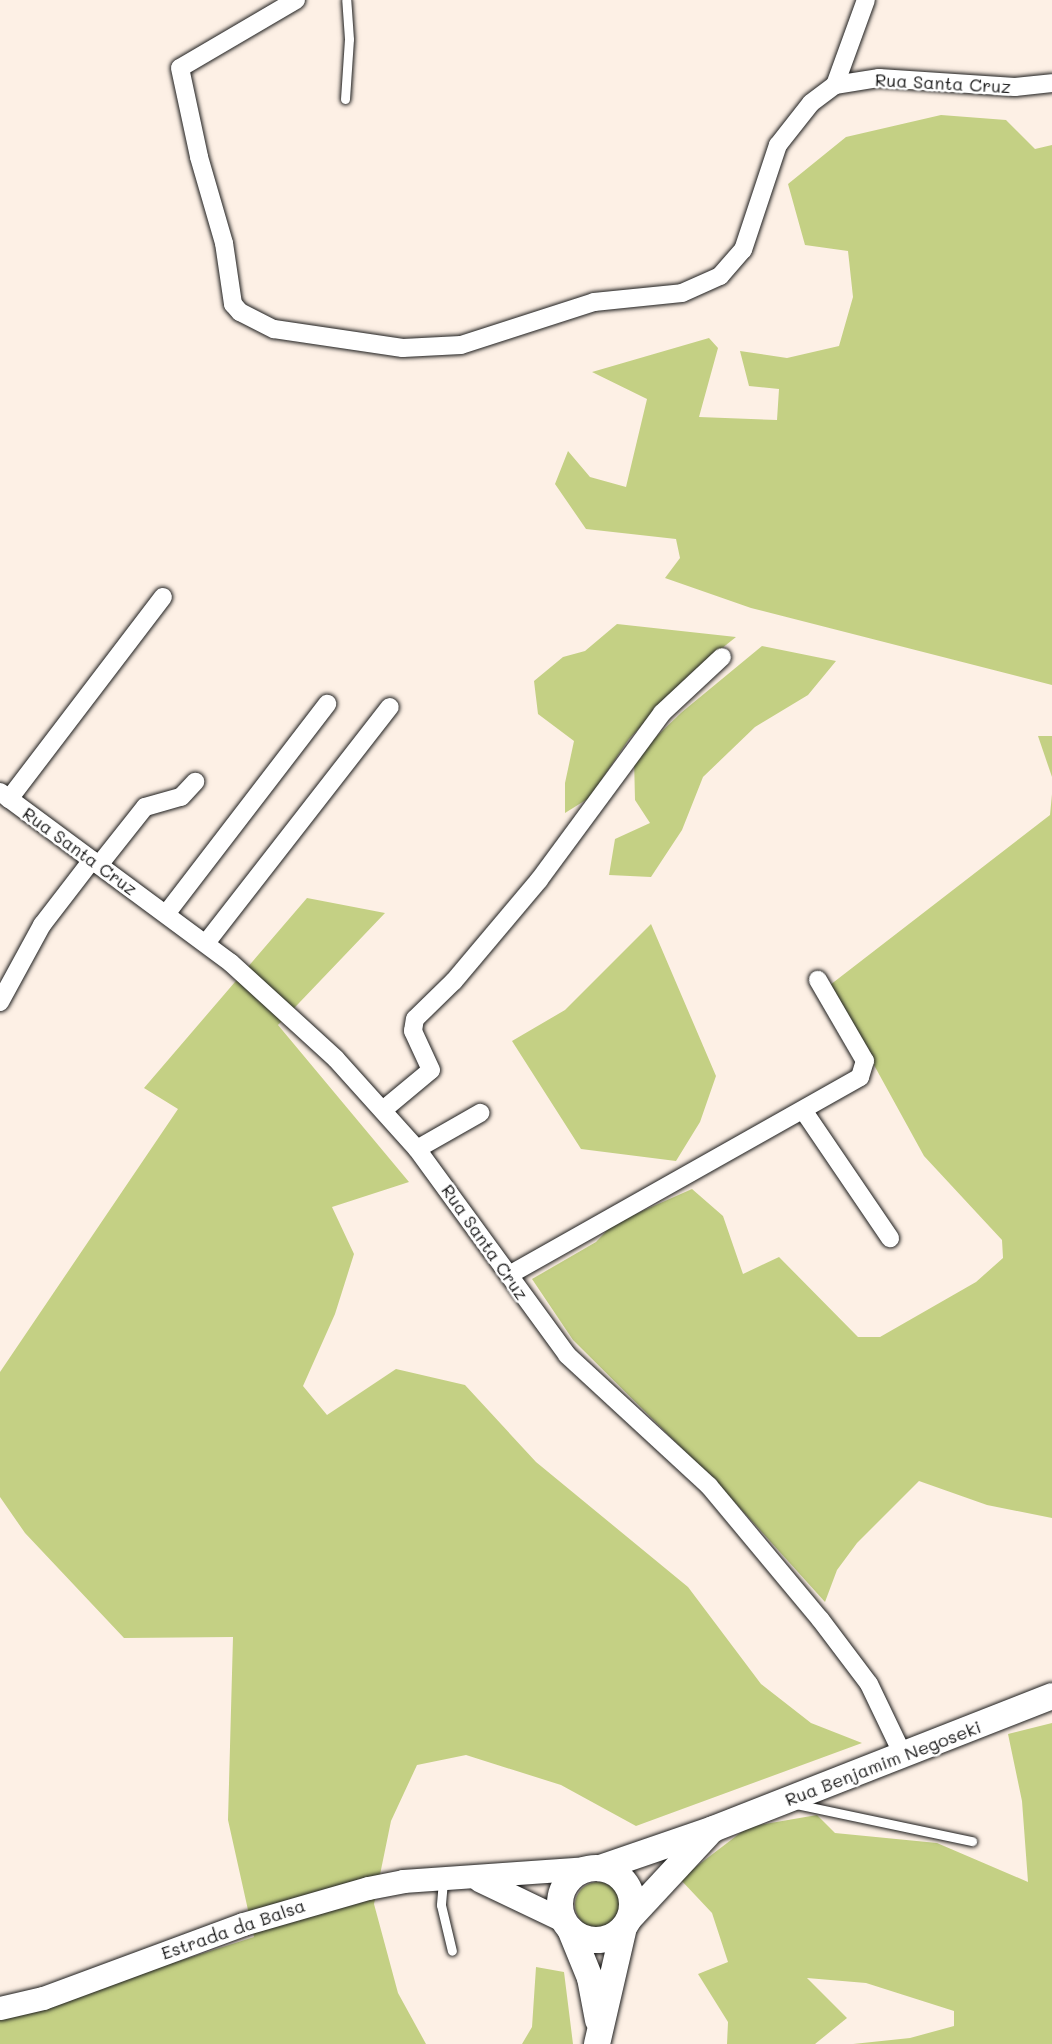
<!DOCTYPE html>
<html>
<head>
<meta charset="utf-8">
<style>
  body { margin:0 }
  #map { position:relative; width:1052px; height:2044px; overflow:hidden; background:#fdf0e5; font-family:Mali,sans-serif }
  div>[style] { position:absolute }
  .green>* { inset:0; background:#c4d084 }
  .round { border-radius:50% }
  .roads { filter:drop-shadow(0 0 2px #1c1c1c) drop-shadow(0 0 2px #1c1c1c) }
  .service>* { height:9px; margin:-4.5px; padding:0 4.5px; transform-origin:4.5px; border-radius:4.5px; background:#fff }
  .minor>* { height:18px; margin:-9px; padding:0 9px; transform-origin:9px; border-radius:9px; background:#fff }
  .tertiary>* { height:23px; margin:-11.5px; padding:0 11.5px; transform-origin:11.5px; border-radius:11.5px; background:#fff }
  .secondary>* { height:26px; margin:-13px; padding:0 13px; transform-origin:13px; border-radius:13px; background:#fff }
  .secondary>.ring { margin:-13px; padding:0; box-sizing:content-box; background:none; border:26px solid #fff; border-radius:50% }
  span { translate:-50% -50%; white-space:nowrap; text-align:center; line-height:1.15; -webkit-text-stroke:5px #fff; paint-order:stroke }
  .street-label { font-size:18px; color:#1c1c1c }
</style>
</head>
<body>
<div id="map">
  <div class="green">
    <div style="clip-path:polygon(941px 115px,1006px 120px,1035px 149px,1052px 145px,1052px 685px,751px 608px,665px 578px,680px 558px,676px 539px,586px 529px,555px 484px,568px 451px,590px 477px,626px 487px,647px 399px,592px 372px,709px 338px,718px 348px,699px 417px,777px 420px,779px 389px,749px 386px,740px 351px,787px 358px,839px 346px,853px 297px,848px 251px,805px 245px,788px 184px,846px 137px)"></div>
    <div style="clip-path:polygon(617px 624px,736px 637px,691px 673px,629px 739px,589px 798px,565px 813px,565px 783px,574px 741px,538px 714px,534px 681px,563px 657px,585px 651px)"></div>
    <div style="clip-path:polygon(762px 646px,836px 661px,808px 695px,755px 727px,703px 777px,682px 830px,651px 877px,609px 875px,615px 839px,650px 823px,635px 800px,634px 758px,682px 712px)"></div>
    <div style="clip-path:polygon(1038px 736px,1052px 736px,1052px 777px)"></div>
    <div style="clip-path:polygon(1052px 794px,1052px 1518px,987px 1505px,919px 1481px,857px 1543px,837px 1570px,825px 1602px,722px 1488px,573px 1340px,532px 1279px,596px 1242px,613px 1224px,692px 1189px,723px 1216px,743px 1274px,779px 1257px,858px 1337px,880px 1337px,976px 1282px,1003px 1258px,1002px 1240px,924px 1156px,830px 985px,1050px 815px)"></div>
    <div style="clip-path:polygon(307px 898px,385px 913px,278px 1025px,409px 1182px,332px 1207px,354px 1254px,335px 1314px,303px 1386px,327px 1415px,396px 1369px,465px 1385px,536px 1462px,688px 1587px,761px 1684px,811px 1723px,862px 1743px,636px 1826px,561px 1785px,466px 1755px,417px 1765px,391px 1821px,374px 1904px,398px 1993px,426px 2044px,0 2044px,0 2018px,254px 1937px,228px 1820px,233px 1637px,124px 1638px,25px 1533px,0 1497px,0 1372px,178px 1109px,144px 1088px)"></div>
    <div style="clip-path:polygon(651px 924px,716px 1076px,700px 1122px,676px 1161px,581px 1149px,512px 1041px,565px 1010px)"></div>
    <div style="clip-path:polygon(1052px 1723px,1052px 2044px,853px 2044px,910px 2038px,954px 2026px,954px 2011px,866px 1983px,807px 1978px,847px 2018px,815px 2044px,727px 2044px,728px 2022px,698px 1974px,728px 1962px,712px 1913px,680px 1879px,748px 1827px,817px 1815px,835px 1833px,937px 1843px,1028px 1882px,1022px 1801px,1008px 1734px)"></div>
    <div class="round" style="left:575px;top:1882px;width:46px;height:46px"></div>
    <div style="clip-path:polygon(536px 1967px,564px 1972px,573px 2044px,522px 2044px,532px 2027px)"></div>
  </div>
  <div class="roads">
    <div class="service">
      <div style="left:345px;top:99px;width:60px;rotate:-86.2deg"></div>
      <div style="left:349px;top:39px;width:39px;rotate:-94deg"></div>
      <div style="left:796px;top:1804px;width:180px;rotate:11.9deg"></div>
      <div style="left:443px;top:1881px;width:24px;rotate:95deg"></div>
      <div style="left:441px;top:1905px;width:47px;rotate:76.6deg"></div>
    </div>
    <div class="minor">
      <div style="left:296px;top:0;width:134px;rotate:149.6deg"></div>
      <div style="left:180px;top:68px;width:91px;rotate:77.9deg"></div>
      <div style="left:199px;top:157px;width:90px;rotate:73.8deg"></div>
      <div style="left:224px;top:243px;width:62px;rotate:81.6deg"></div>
      <div style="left:233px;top:304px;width:11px;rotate:49deg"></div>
      <div style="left:240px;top:312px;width:38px;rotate:27deg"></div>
      <div style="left:274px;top:329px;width:130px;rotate:8.4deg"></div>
      <div style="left:403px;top:348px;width:58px;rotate:-3deg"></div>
      <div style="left:461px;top:345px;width:140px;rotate:-17.9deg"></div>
      <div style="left:594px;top:302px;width:88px;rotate:-5.8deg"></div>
      <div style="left:682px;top:293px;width:42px;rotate:-24.1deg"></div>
      <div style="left:720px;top:276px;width:35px;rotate:-49deg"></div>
      <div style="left:743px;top:250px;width:111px;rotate:-71.6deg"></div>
      <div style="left:778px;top:145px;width:53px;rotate:-51.8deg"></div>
      <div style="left:811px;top:103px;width:30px;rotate:-37deg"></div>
      <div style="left:835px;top:85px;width:90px;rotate:-70deg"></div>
      <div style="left:835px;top:85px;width:45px;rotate:-9deg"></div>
      <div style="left:879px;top:78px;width:136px;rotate:3.8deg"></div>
      <div style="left:1015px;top:87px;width:37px;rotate:-6deg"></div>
      <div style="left:0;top:792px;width:287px;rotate:36.5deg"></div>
      <div style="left:231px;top:963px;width:142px;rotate:42.4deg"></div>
      <div style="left:336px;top:1059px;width:121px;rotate:48deg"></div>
      <div style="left:417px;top:1149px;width:255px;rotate:53.9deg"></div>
      <div style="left:567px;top:1355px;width:193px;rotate:42.7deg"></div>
      <div style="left:709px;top:1486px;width:173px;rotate:50.2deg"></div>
      <div style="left:820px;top:1619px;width:81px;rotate:53deg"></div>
      <div style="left:869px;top:1684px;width:79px;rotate:64.4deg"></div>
      <div style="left:9px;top:799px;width:254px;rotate:-52.7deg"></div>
      <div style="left:99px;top:865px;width:74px;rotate:-51.6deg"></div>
      <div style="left:145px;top:807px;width:37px;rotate:-16deg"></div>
      <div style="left:181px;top:797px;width:21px;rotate:-47deg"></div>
      <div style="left:166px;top:914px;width:265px;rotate:-52.5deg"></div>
      <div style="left:206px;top:943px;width:299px;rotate:-52.1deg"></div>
      <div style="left:0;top:1002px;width:88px;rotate:-61.4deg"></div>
      <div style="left:42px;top:925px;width:82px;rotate:-52.4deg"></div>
      <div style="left:383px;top:1110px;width:62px;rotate:-39.8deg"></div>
      <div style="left:431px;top:1070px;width:43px;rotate:-114.8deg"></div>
      <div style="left:413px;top:1031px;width:12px;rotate:-81deg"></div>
      <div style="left:415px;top:1019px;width:54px;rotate:-44.3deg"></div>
      <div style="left:454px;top:981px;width:132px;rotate:-49.9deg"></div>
      <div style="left:539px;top:880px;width:207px;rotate:-53.6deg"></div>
      <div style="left:662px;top:713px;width:82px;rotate:-43deg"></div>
      <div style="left:803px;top:1110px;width:155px;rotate:55.8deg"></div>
      <div style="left:417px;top:1149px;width:73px;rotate:-29.7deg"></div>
      <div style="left:509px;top:1275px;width:403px;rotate:-29.4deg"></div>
      <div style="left:860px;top:1077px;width:17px;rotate:-73deg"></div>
      <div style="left:865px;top:1061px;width:94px;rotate:-120.1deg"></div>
    </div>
    <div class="tertiary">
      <div style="left:479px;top:1880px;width:93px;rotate:25.5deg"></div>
      <div style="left:0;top:2008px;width:44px;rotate:-13.1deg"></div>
      <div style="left:43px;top:1998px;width:213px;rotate:-20.3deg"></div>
      <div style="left:243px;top:1924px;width:130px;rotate:-16.1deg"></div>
      <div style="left:368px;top:1888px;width:36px;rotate:-11deg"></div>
      <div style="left:403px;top:1881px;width:186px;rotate:-4deg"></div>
    </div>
    <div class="secondary">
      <div class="ring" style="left:560px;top:1868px;width:46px;height:46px"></div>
      <div style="left:600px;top:1868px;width:120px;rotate:-19deg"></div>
      <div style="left:713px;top:1829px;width:364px;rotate:-21.4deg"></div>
      <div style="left:630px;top:1918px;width:116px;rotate:-47.1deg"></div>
      <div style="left:570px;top:1929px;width:53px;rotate:67.8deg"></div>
      <div style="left:590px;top:1978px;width:43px;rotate:79.2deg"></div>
      <div style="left:597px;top:2044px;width:120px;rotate:-77deg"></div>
    </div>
  </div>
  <div class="street-label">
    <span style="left:943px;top:83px;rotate:3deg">Rua Santa Cruz</span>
    <span style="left:80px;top:851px;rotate:36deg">Rua Santa Cruz</span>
    <span style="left:485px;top:1242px;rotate:55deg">Rua Santa Cruz</span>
    <span style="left:883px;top:1763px;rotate:-21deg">Rua Benjamim Negoseki</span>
    <span style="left:233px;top:1929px;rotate:-19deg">Estrada da Balsa</span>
  </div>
</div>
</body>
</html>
